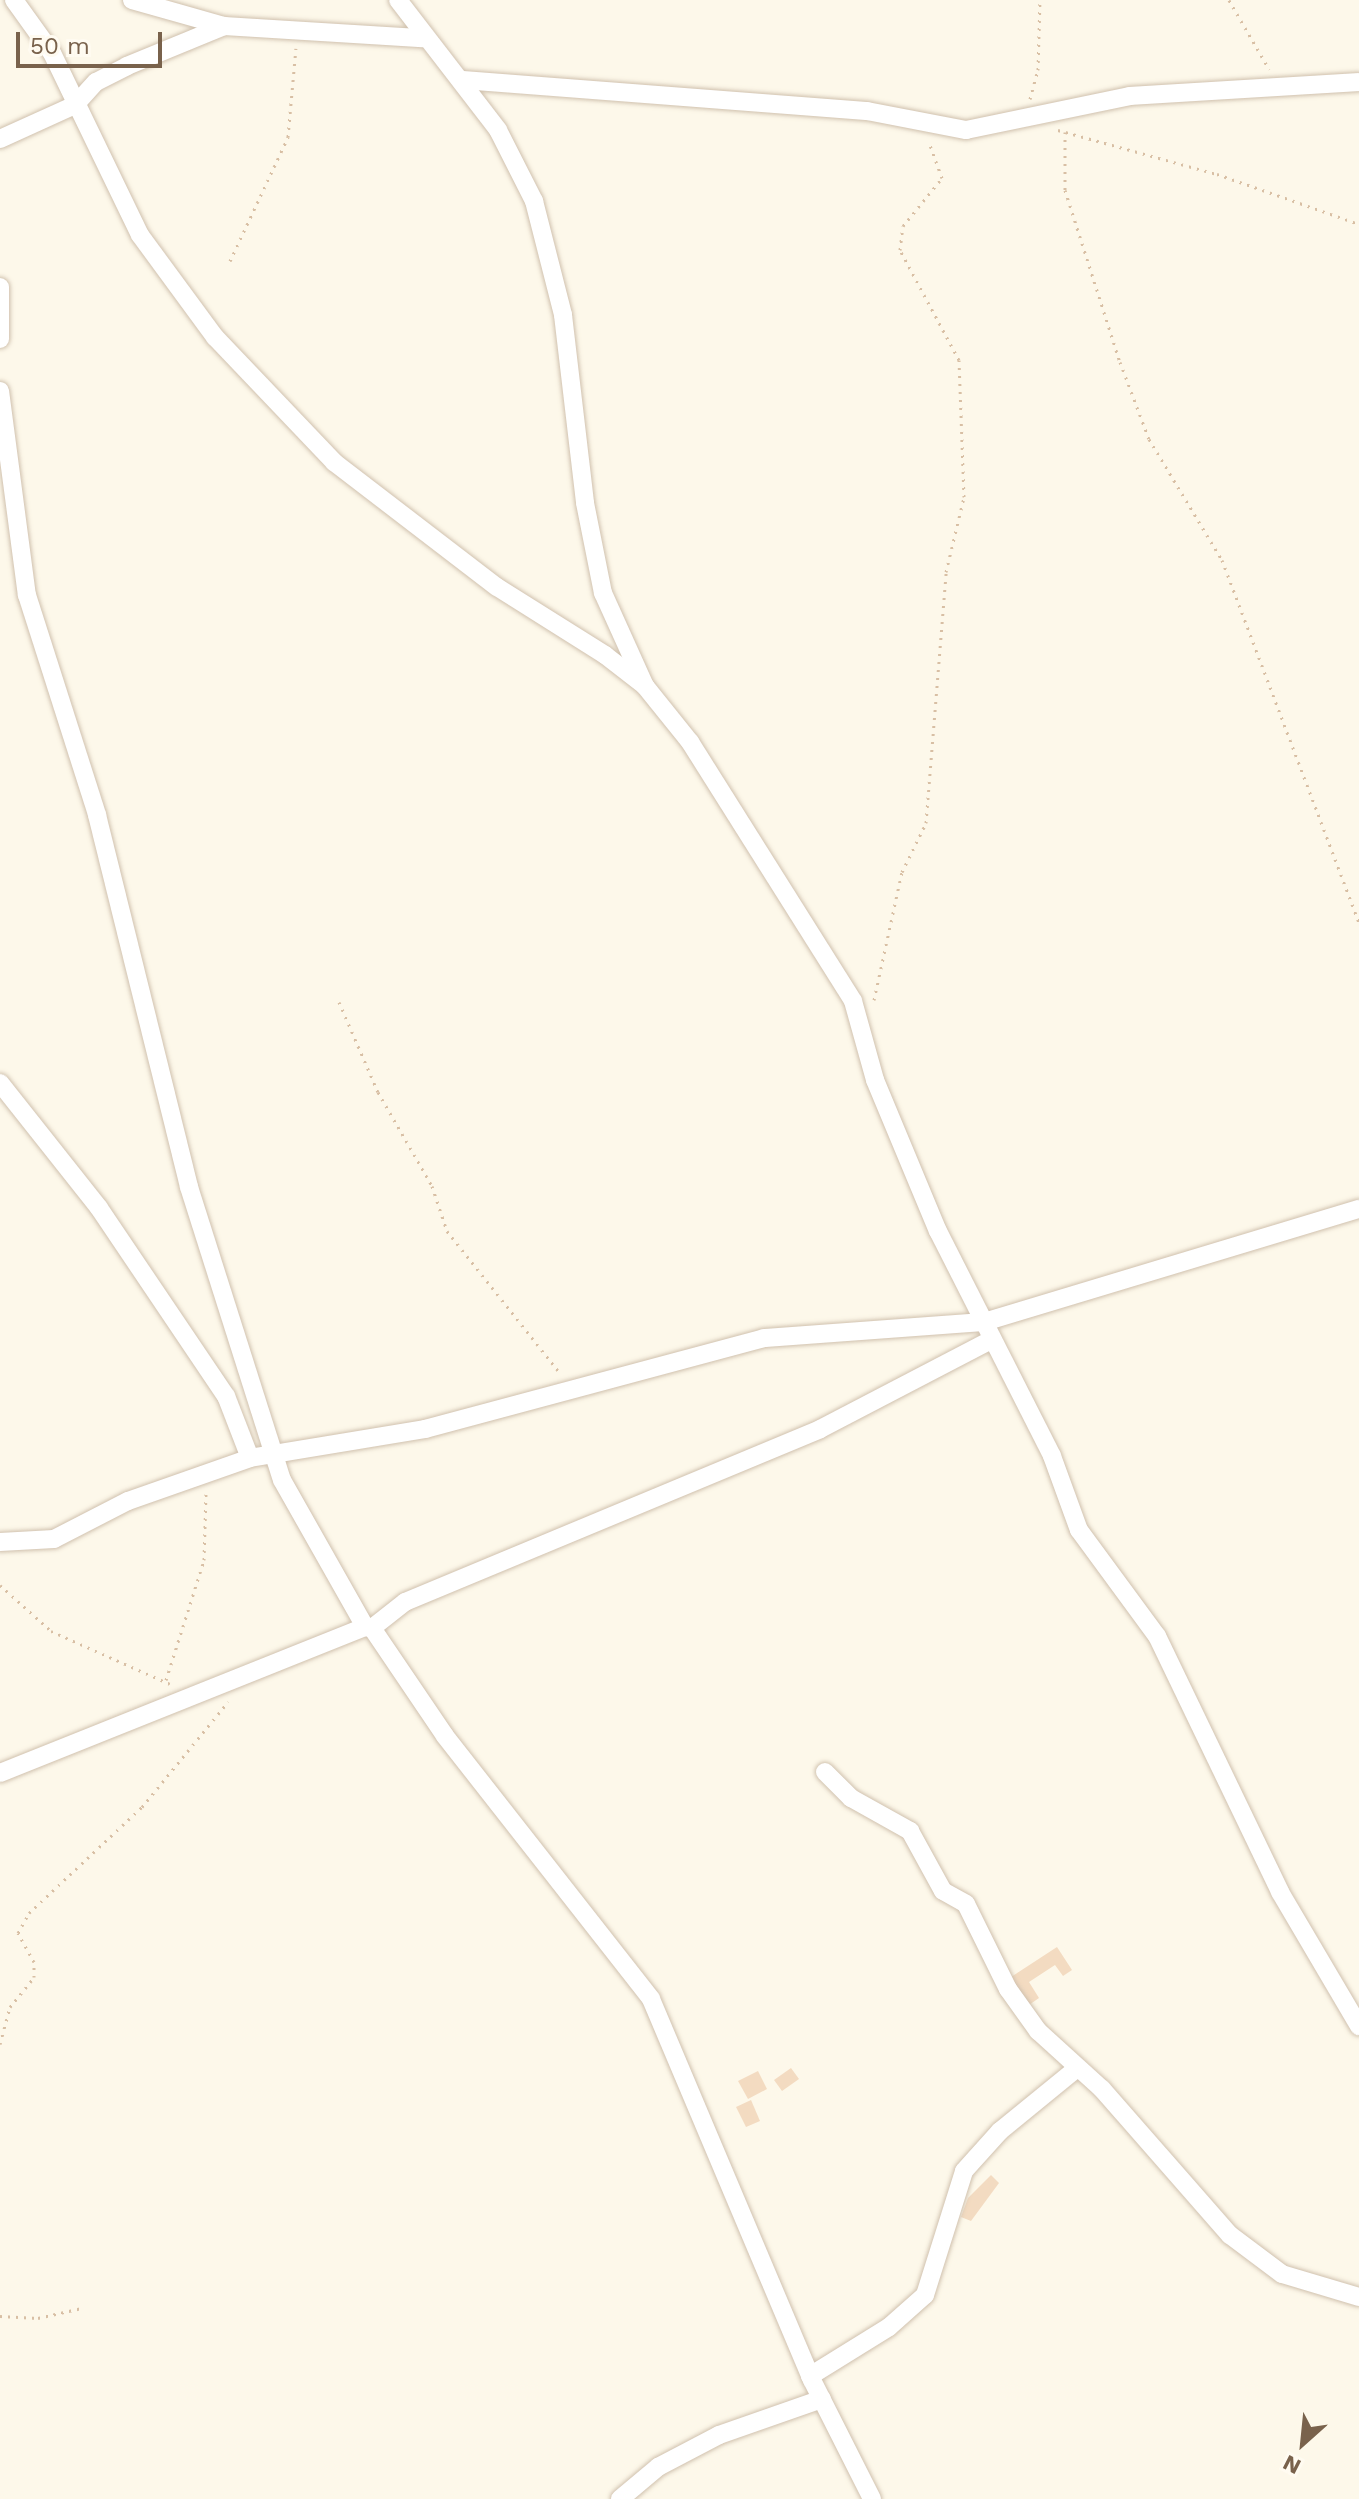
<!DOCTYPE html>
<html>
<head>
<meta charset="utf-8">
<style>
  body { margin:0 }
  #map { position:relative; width:1359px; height:2499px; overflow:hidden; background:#fdf8ea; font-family:"Work Sans",sans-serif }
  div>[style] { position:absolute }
  .building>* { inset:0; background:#f3dbc1 }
  .path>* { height:3px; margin-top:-1.5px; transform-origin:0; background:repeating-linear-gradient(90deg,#d8bfa4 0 2px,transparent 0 8px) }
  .roads { filter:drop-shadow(0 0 2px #d0c1ae) drop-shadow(0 0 2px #d0c1ae) }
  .street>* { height:18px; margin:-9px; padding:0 9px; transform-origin:9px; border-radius:9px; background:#fff }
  span { translate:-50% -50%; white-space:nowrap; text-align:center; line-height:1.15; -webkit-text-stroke:7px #fffbf1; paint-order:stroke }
  .north { position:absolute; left:1263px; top:2403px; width:80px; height:80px; -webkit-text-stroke:6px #fffbf1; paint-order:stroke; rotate:207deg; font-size:22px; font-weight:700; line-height:32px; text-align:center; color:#79624c }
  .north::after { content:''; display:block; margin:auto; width:28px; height:36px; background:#79624c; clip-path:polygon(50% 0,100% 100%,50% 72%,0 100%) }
  .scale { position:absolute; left:16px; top:32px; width:146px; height:36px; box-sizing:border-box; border:4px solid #79624c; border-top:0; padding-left:10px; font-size:24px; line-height:28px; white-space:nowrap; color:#79624c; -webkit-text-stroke:6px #fffbf1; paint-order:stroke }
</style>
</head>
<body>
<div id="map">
  <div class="building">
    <div style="clip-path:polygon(1057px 1947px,1072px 1970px,1063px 1976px,1055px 1965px,1029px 1982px,1039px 1998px,1026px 2007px,1008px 1979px)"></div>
    <div style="clip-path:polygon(791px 2068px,799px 2079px,782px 2091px,774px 2080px)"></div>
    <div style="clip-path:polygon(758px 2071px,767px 2089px,748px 2099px,738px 2081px)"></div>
    <div style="clip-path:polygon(751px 2100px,760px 2121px,746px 2127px,736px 2107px)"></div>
    <div style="clip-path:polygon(991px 2175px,999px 2183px,971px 2221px,961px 2217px,968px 2198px)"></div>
  </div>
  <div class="path">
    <div style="left:1229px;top:0;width:80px;rotate:59.9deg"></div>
    <div style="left:1030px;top:99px;width:30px;rotate:-75deg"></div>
    <div style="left:1038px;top:70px;width:70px;rotate:-88.4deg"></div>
    <div style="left:1058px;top:130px;width:165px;rotate:15.5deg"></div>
    <div style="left:1217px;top:174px;width:151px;rotate:19.4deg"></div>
    <div style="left:1065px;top:132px;width:58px;rotate:90deg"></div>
    <div style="left:1065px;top:190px;width:181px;rotate:72.3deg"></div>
    <div style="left:1120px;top:362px;width:82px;rotate:69.4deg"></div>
    <div style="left:1149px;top:439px;width:141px;rotate:58.9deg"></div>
    <div style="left:1222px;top:560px;width:388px;rotate:69.3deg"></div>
    <div style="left:230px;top:261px;width:137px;rotate:-64.9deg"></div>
    <div style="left:288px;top:137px;width:89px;rotate:-84.9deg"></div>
    <div style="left:874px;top:1000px;width:131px;rotate:-77.7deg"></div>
    <div style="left:902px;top:872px;width:55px;rotate:-63.9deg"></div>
    <div style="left:926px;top:823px;width:252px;rotate:-85.4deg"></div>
    <div style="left:946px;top:572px;width:77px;rotate:-76.5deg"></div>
    <div style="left:964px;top:497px;width:137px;rotate:-92.1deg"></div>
    <div style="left:959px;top:360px;width:125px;rotate:-118.2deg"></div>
    <div style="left:900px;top:250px;width:24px;rotate:-83deg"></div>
    <div style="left:903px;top:226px;width:62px;rotate:-50.9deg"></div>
    <div style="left:942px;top:178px;width:38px;rotate:-110deg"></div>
    <div style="left:339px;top:1002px;width:98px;rotate:66.6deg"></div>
    <div style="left:378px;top:1092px;width:108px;rotate:60.1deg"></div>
    <div style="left:432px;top:1186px;width:47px;rotate:71.6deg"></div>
    <div style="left:447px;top:1231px;width:180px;rotate:51.5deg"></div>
    <div style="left:0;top:1585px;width:69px;rotate:42deg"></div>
    <div style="left:51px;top:1631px;width:130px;rotate:24deg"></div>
    <div style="left:166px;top:1680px;width:126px;rotate:-72.4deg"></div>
    <div style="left:204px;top:1560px;width:66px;rotate:-88.3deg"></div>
    <div style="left:0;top:2044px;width:38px;rotate:-75deg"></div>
    <div style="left:10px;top:2007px;width:38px;rotate:-51deg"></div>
    <div style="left:34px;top:1977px;width:15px;rotate:-90deg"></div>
    <div style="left:34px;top:1962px;width:33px;rotate:-119deg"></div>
    <div style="left:18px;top:1933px;width:23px;rotate:-61deg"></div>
    <div style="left:29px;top:1913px;width:155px;rotate:-43.2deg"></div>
    <div style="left:142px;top:1807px;width:136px;rotate:-50.7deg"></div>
    <div style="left:0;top:2316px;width:38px;rotate:3deg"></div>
    <div style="left:38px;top:2318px;width:45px;rotate:-12.8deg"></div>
  </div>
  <div class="roads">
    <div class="street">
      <div style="left:14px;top:0;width:65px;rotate:54.4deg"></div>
      <div style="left:52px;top:53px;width:202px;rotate:64.2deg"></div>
      <div style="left:140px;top:235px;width:127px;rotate:53.7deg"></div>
      <div style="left:215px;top:337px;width:173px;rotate:46.4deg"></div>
      <div style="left:334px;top:462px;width:205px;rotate:37.5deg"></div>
      <div style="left:497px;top:587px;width:128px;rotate:32.2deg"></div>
      <div style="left:605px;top:655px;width:51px;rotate:37.8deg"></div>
      <div style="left:645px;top:686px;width:72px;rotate:51.2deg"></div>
      <div style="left:690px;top:742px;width:306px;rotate:57.8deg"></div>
      <div style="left:853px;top:1001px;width:82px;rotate:74.4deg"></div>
      <div style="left:875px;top:1080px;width:164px;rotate:67.4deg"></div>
      <div style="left:938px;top:1231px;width:252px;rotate:63.1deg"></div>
      <div style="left:1052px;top:1456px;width:79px;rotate:70deg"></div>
      <div style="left:1079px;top:1530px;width:132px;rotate:53.7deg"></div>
      <div style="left:1157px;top:1636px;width:284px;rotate:64.3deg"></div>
      <div style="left:1280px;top:1892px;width:156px;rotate:59.5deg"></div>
      <div style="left:132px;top:0;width:96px;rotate:15.8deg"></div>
      <div style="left:224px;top:26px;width:199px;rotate:3.5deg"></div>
      <div style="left:398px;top:0;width:164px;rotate:52.4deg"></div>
      <div style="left:498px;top:130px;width:80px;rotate:63.1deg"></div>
      <div style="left:534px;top:201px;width:118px;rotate:75.7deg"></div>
      <div style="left:563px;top:315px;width:189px;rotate:83.3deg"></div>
      <div style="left:585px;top:503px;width:92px;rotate:78.7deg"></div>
      <div style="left:603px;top:593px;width:102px;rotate:65.7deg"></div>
      <div style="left:462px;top:80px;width:406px;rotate:4.4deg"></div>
      <div style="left:867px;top:111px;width:101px;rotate:10.9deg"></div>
      <div style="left:966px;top:130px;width:167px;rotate:-11.7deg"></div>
      <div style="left:1130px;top:96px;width:229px;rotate:-3.5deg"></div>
      <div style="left:0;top:139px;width:82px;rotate:-24.4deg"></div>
      <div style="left:75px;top:105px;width:31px;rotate:-48deg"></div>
      <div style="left:96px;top:82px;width:35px;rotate:-27deg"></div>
      <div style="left:127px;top:66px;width:105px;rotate:-22.4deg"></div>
      <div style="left:0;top:287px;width:52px;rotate:90deg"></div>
      <div style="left:0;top:391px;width:206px;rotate:82.5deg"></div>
      <div style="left:27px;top:595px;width:231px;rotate:72.3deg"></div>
      <div style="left:97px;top:815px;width:383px;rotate:76.1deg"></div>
      <div style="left:189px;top:1187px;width:307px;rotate:72.4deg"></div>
      <div style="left:282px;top:1480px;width:169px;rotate:60.5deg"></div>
      <div style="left:365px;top:1627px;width:7px;rotate:8deg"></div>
      <div style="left:372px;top:1628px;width:130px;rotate:55.9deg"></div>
      <div style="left:445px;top:1736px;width:334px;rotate:51.9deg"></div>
      <div style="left:651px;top:1999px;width:414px;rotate:67.1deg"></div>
      <div style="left:812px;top:2380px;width:133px;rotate:63.2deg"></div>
      <div style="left:0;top:1083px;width:159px;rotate:51.6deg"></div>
      <div style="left:99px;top:1208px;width:227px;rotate:56deg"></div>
      <div style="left:226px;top:1396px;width:66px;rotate:68.8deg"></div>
      <div style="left:0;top:1542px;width:54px;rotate:-3.2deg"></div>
      <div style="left:54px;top:1539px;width:83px;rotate:-27.2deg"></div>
      <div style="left:128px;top:1501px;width:129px;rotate:-19.4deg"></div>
      <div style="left:250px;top:1458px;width:177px;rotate:-9.4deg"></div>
      <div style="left:425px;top:1429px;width:351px;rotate:-15deg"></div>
      <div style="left:764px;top:1338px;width:221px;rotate:-4.2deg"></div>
      <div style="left:984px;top:1322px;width:392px;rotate:-16.8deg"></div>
      <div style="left:372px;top:1628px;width:42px;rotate:-38.2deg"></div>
      <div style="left:405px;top:1602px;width:450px;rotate:-22.6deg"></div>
      <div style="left:820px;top:1429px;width:193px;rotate:-27.5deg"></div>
      <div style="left:825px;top:1772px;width:37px;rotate:45deg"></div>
      <div style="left:851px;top:1798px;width:68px;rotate:29.2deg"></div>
      <div style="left:910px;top:1831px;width:68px;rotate:61.2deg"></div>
      <div style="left:943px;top:1891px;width:26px;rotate:29deg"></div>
      <div style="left:966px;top:1904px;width:95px;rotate:63.7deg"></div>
      <div style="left:1008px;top:1989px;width:52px;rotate:54.5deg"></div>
      <div style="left:1038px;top:2031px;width:86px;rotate:42.2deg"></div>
      <div style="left:1102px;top:2089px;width:194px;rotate:48.8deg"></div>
      <div style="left:1230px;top:2235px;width:65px;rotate:36.9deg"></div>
      <div style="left:1282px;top:2274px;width:80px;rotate:16.6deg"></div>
      <div style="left:0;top:1773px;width:393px;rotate:-21.8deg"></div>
      <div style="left:810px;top:2376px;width:93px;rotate:-31.8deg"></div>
      <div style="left:889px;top:2327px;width:48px;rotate:-41.6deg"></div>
      <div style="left:925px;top:2295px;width:130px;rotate:-72.5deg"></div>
      <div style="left:964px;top:2171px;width:54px;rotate:-48deg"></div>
      <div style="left:1000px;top:2131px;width:98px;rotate:-39.2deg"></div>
      <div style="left:620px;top:2499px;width:50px;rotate:-40.1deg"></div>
      <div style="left:658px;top:2467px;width:69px;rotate:-27.7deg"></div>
      <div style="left:719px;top:2435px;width:109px;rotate:-19.3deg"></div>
    </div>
  </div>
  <div class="north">N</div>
  <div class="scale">50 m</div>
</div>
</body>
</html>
